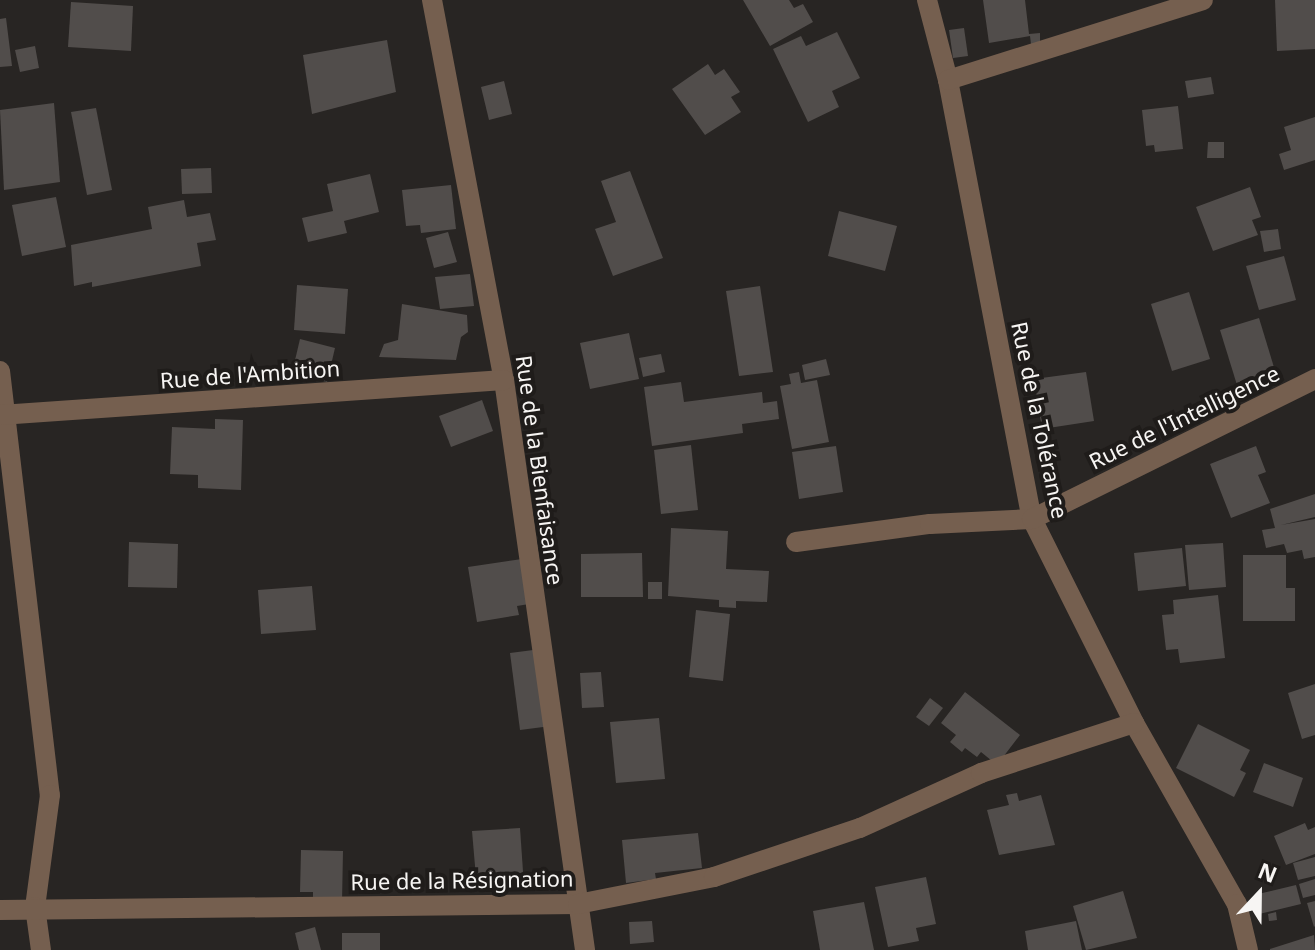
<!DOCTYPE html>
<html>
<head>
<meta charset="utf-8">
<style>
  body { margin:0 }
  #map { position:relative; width:1315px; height:950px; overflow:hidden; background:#282523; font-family:"Noto Sans",sans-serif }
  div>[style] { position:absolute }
  .building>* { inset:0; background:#514d4b }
  .minor>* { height:20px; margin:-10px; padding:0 10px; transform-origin:10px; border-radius:10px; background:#755f4f }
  span { translate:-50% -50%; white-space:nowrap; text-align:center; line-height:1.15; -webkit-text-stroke:8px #1f1c1a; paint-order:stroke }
  .street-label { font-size:22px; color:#f7f5f3 }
  .north { position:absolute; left:1219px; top:854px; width:80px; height:80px; -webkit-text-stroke:6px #1f1c1a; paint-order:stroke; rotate:22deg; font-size:22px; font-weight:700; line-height:32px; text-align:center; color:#f7f5f3 }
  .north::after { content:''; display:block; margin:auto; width:28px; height:36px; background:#f7f5f3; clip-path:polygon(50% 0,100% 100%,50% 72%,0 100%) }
</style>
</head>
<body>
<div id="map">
  <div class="building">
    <div style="clip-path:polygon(743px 0,789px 0,794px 8px,803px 4px,813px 22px,770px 46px)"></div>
    <div style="clip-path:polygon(983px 0,1025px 0,1029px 34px,1040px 33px,1040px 44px,1031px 44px,1030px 36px,989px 43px)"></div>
    <div style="clip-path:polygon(1275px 0,1315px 0,1315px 49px,1277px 51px)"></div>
    <div style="clip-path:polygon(71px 2px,133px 6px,131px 51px,68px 47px)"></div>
    <div style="clip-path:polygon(6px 18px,12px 66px,0 67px,0 19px)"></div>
    <div style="clip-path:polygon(964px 28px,968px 56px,953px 58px,949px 30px)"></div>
    <div style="clip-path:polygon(837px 32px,860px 78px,832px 91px,839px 107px,808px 122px,773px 49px,801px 36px,806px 46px)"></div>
    <div style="clip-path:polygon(387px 40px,396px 92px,312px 114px,303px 55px)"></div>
    <div style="clip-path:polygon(35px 46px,39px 68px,20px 72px,15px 50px)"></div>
    <div style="clip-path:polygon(708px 64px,715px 75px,724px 69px,740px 92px,731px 97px,741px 112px,705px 135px,672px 89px)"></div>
    <div style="clip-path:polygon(1211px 77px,1214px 94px,1188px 98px,1185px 81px)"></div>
    <div style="clip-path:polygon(504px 81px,512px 114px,489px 120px,481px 87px)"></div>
    <div style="clip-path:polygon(54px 103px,60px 182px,4px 190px,0 110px)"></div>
    <div style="clip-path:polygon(1178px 106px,1183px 149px,1155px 152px,1154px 145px,1146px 146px,1142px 110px)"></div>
    <div style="clip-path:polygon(96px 108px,112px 190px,87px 195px,71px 112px)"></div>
    <div style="clip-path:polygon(1315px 117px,1315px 160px,1284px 170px,1279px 154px,1291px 150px,1284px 127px)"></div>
    <div style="clip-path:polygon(1208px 142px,1224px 142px,1224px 158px,1207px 158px)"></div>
    <div style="clip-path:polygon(211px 168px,212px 193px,182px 194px,181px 169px)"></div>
    <div style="clip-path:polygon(630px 171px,663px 258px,613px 276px,595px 229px,616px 222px,601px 181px)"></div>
    <div style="clip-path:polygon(370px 174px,379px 212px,344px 221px,347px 233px,308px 242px,302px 218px,333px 211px,327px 184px)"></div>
    <div style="clip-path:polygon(451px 185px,456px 229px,421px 233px,420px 225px,406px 226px,402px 190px)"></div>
    <div style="clip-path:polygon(1250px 187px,1261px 217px,1252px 220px,1258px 235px,1213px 251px,1196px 207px)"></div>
    <div style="clip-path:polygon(56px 197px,66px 247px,22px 256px,12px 205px)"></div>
    <div style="clip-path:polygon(184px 200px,187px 217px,210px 213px,216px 240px,197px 243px,201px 266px,92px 287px,92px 282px,74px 286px,71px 245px,152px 229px,148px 207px)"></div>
    <div style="clip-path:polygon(839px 211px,897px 226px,885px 271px,828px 256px)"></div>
    <div style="clip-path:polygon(1278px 229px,1281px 249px,1264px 252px,1260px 231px)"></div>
    <div style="clip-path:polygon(448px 232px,457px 262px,434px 268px,426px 238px)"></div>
    <div style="clip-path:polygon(1284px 256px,1296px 300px,1259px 310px,1246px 266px)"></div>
    <div style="clip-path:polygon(470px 274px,474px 306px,440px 309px,435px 277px)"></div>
    <div style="clip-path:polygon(297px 285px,348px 289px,345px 334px,294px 330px)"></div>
    <div style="clip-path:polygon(760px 286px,773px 372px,739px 376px,726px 291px)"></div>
    <div style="clip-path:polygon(1189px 292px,1210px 359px,1172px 371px,1151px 304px)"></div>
    <div style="clip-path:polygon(402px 304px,467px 315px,468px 332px,461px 337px,456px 360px,379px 357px,384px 344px,398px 340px)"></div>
    <div style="clip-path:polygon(1259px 318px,1276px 374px,1237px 385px,1220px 330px)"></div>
    <div style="clip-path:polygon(629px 333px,639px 379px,590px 389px,580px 343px)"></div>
    <div style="clip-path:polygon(300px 339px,335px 348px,327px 382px,292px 373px)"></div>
    <div style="clip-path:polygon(661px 354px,665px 372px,643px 377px,639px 358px)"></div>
    <div style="clip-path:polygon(826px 359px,830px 375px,805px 380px,802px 365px)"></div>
    <div style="clip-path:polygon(799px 372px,801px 383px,817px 380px,829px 442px,792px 449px,780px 386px,791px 384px,789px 374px)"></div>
    <div style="clip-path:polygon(1086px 372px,1094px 421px,1042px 429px,1034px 379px)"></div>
    <div style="clip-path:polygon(681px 382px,684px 402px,762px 392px,763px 403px,777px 401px,779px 419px,742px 424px,743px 433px,652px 446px,644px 387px)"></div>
    <div style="clip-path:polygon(482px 400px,493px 431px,451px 447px,439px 416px)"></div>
    <div style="clip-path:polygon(215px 419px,243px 420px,241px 490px,198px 488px,198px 475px,170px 474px,172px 427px,215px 429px)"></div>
    <div style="clip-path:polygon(691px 445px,698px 510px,661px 514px,654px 450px)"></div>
    <div style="clip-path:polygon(836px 446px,843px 492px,799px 499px,792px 452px)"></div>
    <div style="clip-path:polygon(1256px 446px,1266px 472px,1258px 475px,1270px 503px,1231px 518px,1210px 464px)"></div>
    <div style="clip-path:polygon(1315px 494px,1315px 517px,1281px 525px,1315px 519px,1315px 557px,1304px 559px,1302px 550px,1287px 553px,1284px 544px,1266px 548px,1262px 530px,1275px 528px,1270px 509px)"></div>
    <div style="clip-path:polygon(671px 528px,728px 531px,726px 569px,769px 571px,767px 602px,736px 601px,736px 608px,719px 607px,719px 600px,668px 596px)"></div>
    <div style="clip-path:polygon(129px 542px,178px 544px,177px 588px,128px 587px)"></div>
    <div style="clip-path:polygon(1223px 543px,1226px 587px,1189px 590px,1185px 545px)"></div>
    <div style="clip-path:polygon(1182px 548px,1186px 586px,1138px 591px,1134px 553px)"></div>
    <div style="clip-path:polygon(642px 553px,643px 597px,581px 597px,581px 554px)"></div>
    <div style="clip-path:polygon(1243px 555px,1286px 555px,1286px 588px,1295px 588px,1295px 621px,1243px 621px)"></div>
    <div style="clip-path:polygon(522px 559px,529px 604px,517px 606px,519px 615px,477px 622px,468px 567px)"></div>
    <div style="clip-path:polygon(648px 582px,662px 582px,662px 599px,648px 599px)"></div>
    <div style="clip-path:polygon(312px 586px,316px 630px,261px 634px,258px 590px)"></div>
    <div style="clip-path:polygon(1218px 595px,1225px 658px,1180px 663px,1178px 649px,1166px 650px,1162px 615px,1174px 614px,1173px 600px)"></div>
    <div style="clip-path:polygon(696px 610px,730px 614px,723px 681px,689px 677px)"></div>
    <div style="clip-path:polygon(541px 649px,551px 726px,520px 730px,510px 653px)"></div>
    <div style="clip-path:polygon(601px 672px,604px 707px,582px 708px,580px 673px)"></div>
    <div style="clip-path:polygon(1315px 684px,1315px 735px,1302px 739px,1288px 693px)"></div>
    <div style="clip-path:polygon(965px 692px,1020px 735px,997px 765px,981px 752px,977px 757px,965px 748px,962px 752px,950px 742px,956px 735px,941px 723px)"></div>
    <div style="clip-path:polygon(930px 698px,943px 708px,929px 726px,916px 717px)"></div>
    <div style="clip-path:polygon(659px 718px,665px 779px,616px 783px,610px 722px)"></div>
    <div style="clip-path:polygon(1198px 724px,1250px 750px,1240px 770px,1246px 773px,1234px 797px,1176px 768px)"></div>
    <div style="clip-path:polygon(1264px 763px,1303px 778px,1293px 807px,1253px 792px)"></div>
    <div style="clip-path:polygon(1017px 793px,1019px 801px,1041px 795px,1055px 845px,999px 855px,987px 810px,1009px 805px,1006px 795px)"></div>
    <div style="clip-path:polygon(1305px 823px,1308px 830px,1315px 827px,1315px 854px,1286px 865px,1274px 836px)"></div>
    <div style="clip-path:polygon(520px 828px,524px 886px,477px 889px,472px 831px)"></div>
    <div style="clip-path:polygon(698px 833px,702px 868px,655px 873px,656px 879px,626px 883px,622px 840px)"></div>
    <div style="clip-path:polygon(301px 850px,343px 851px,342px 903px,313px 903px,313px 892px,300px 892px)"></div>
    <div style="clip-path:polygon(1315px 857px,1315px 876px,1298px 880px,1293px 863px)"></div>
    <div style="clip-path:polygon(926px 877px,936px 924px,916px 928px,919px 941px,888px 947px,875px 887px)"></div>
    <div style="clip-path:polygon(1315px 879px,1315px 895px,1303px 898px,1299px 884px)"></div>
    <div style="clip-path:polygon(1296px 885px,1301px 904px,1259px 914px,1254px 895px)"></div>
    <div style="clip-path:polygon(1123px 891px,1137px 938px,1086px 950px,1073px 906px)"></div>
    <div style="clip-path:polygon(1315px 901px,1315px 926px,1314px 927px,1307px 903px)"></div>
    <div style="clip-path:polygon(864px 902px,874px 950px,820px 950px,813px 911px)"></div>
    <div style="clip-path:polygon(1276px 912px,1277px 920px,1269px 921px,1268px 914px)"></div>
    <div style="clip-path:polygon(652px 921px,654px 942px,630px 944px,629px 922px)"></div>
    <div style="clip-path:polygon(1076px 921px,1082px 950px,1028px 950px,1025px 931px)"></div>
    <div style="clip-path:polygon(315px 927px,321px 950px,299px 950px,295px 933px)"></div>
    <div style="clip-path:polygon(342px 933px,380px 933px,380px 950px,342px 950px)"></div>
    <div style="clip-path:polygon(1314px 935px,1315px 950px,1270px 950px,1270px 949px)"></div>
  </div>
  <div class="minor">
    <div style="left:432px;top:0;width:387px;rotate:79.3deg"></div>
    <div style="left:504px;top:380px;width:576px;rotate:81.91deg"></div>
    <div style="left:927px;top:0;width:83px;rotate:75.3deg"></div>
    <div style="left:948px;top:80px;width:447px;rotate:79.2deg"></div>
    <div style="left:1032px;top:519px;width:228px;rotate:63.4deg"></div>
    <div style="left:1134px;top:723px;width:208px;rotate:60.4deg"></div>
    <div style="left:1237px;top:904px;width:47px;rotate:76.6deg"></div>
    <div style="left:948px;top:80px;width:267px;rotate:-17.4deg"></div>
    <div style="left:0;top:371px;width:427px;rotate:83.3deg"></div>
    <div style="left:50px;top:795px;width:113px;rotate:97.6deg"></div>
    <div style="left:35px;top:907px;width:43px;rotate:82.1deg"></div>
    <div style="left:0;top:415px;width:505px;rotate:-3.97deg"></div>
    <div style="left:796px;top:542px;width:135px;rotate:-7.7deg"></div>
    <div style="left:930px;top:524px;width:102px;rotate:-2.8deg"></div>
    <div style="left:1032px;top:519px;width:316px;rotate:-26.3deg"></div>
    <div style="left:0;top:910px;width:578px;rotate:-0.59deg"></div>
    <div style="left:578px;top:904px;width:139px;rotate:-11.2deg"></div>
    <div style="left:714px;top:877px;width:154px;rotate:-18.6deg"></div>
    <div style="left:860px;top:828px;width:133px;rotate:-24.4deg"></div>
    <div style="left:981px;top:773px;width:161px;rotate:-18.1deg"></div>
  </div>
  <div class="street-label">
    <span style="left:250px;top:374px;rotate:-4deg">Rue de l'Ambition</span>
    <span style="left:1184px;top:417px;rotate:-26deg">Rue de l'Intelligence</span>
    <span style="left:1040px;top:420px;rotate:78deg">Rue de la Tolérance</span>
    <span style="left:540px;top:470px;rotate:82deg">Rue de la Bienfaisance</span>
    <span style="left:462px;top:880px;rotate:-1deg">Rue de la Résignation</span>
  </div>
  <div class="north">N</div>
</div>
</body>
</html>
